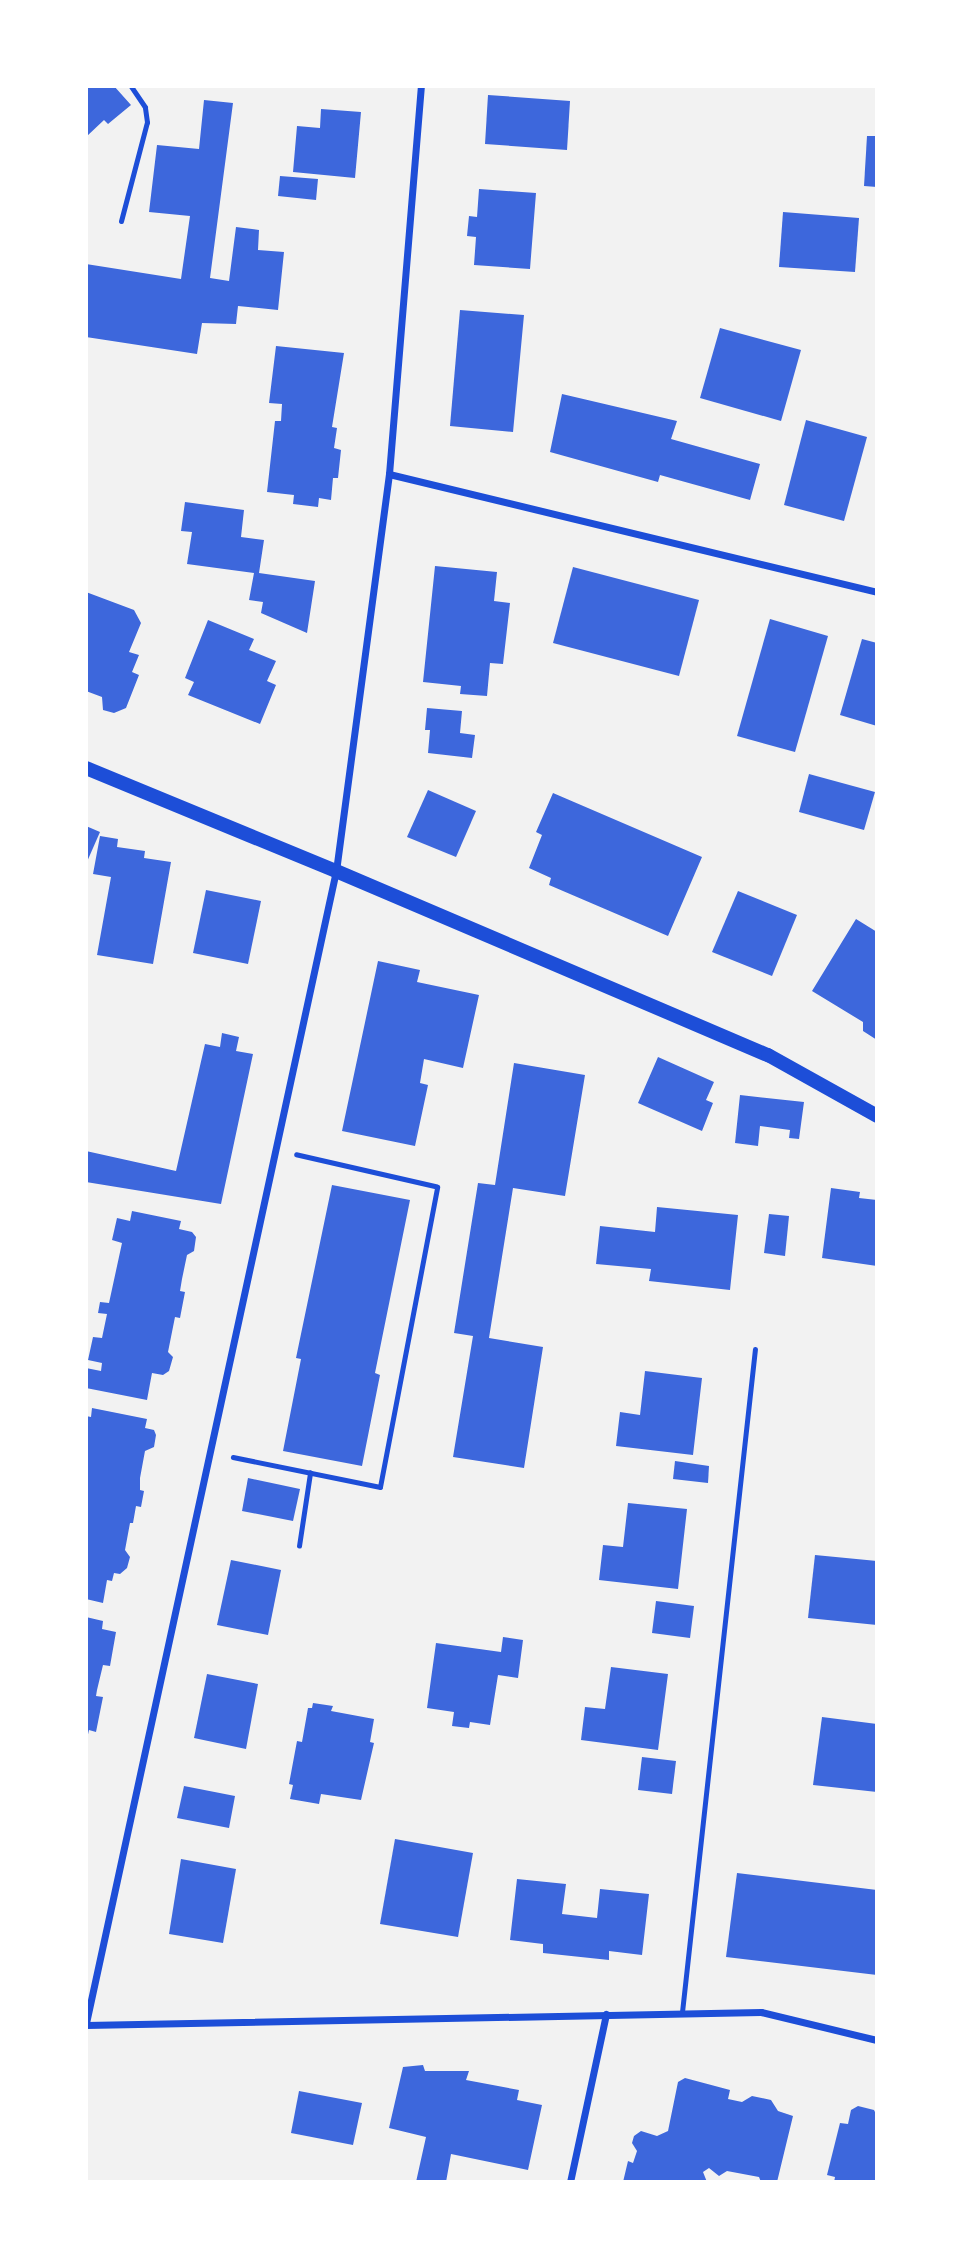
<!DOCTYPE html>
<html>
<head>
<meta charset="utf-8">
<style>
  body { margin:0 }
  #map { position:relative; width:963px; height:2268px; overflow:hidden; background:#f2f2f2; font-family:Quicksand,sans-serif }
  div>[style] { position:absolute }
  .building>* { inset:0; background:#3d67dc }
  .path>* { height:4.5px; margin:-2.25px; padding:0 2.25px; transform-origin:2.25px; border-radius:2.25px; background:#1d4ed8 }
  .service>* { height:5px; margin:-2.5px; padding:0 2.5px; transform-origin:2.5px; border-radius:2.5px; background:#1d4ed8 }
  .minor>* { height:7px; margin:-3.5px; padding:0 3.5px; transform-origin:3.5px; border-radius:3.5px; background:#1d4ed8 }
  .secondary>* { height:14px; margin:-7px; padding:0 7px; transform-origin:7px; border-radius:7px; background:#1d4ed8 }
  span { translate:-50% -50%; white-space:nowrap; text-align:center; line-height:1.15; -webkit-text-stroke:7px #fff; paint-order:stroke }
  .frame { position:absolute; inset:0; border:88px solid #fff; pointer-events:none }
</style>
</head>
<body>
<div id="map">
  <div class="building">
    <div style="clip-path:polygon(86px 86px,114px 86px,131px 105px,108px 124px,104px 120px,86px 137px)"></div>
    <div style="clip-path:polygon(488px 95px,570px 101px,567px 150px,485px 144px)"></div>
    <div style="clip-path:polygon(204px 100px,233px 103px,210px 278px,229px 281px,236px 227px,259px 230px,258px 250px,284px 252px,278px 310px,238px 306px,236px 324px,202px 323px,197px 354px,86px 337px,86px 264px,181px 279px,190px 216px,149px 212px,157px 145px,199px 149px)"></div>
    <div style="clip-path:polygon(321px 109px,361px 112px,355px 178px,293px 172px,297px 126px,320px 128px)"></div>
    <div style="clip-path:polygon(867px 136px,877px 136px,877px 187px,864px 186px)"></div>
    <div style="clip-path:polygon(280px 176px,318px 179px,316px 200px,278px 196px)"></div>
    <div style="clip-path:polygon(479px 189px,536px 193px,530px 269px,474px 265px,476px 237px,467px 236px,469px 216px,477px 217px)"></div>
    <div style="clip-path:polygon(783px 212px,859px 218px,855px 272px,779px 267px)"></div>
    <div style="clip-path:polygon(460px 310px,524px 315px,513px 432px,450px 426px)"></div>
    <div style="clip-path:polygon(720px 328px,801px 350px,781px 421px,700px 398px)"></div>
    <div style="clip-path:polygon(276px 346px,344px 353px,332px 427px,337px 428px,334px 448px,341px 450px,338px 478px,333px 478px,331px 500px,319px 498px,318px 507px,293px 504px,294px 495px,267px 492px,275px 421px,281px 421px,282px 404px,269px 403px)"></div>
    <div style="clip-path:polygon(562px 394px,677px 421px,671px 439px,760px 464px,750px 500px,660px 475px,658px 482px,550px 452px)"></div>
    <div style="clip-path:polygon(806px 420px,867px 437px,844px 521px,784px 505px)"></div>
    <div style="clip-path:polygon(185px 502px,244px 510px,241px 537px,264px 540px,259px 573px,315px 581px,307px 633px,261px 613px,263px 602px,249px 600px,254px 573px,187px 564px,192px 532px,181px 531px)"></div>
    <div style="clip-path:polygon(435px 566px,497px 572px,494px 601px,510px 603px,503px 664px,490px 663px,487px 696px,460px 694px,461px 686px,423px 682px)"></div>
    <div style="clip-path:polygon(573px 567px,699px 600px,679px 676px,553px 643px)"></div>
    <div style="clip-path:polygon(86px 592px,134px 610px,141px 623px,129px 652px,139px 655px,132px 672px,139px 675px,126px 708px,114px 713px,103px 710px,102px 697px,86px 691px)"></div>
    <div style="clip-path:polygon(770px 619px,828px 636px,795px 752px,737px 736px)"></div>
    <div style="clip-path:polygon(208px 620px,254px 639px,249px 650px,276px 661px,267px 681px,276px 685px,260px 724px,188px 695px,194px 682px,185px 678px)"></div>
    <div style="clip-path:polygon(862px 639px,877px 643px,877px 726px,840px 715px)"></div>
    <div style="clip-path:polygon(427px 708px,462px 711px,460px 733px,475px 735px,472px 758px,428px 753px,430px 730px,425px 730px)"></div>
    <div style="clip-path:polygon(809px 774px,875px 792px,864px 830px,799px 812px)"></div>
    <div style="clip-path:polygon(428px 790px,476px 811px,456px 857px,407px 837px)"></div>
    <div style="clip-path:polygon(553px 793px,702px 857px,668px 936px,549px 885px,551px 878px,529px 868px,542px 835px,536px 832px)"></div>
    <div style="clip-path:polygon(86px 826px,100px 832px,86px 864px)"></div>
    <div style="clip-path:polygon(100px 836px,118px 839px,117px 847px,145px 851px,144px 858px,171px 862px,153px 964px,97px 955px,111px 877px,93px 874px)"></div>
    <div style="clip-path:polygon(206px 890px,261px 901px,248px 964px,193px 953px)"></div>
    <div style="clip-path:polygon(738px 891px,797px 915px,772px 976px,712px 952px)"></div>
    <div style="clip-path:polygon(856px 919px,877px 932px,877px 1040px,863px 1031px,863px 1022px,812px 991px)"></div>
    <div style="clip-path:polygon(378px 961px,420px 970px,417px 982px,479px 995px,463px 1068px,424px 1059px,420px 1083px,428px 1085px,415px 1146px,342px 1131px)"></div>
    <div style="clip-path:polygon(222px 1033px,239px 1037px,236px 1051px,253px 1054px,221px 1204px,86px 1182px,86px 1151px,176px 1171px,205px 1044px,220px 1047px)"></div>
    <div style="clip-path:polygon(658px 1057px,714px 1082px,706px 1100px,713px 1103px,702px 1131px,638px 1103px)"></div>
    <div style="clip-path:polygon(514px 1063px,585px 1075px,565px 1196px,513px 1188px,489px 1338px,543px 1347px,524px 1468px,453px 1457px,473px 1336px,454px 1333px,478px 1183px,495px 1185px)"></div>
    <div style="clip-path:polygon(740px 1095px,804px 1102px,799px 1139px,789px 1138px,790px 1130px,760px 1126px,758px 1146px,735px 1143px)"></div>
    <div style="clip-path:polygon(332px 1185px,410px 1200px,375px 1373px,380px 1375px,362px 1466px,283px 1451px,301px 1359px,296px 1358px)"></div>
    <div style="clip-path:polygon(831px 1188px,860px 1192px,859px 1198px,877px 1200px,877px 1266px,822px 1258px)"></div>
    <div style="clip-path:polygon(657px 1207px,738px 1215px,730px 1290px,649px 1281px,651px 1269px,596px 1264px,600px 1226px,655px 1232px)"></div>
    <div style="clip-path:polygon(132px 1211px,181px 1221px,179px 1229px,192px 1232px,196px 1237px,194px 1251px,187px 1255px,182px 1279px,180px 1291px,185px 1292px,180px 1318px,175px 1317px,168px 1352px,173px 1357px,169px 1371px,163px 1375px,152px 1373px,147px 1400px,86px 1388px,86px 1368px,101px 1371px,102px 1363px,88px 1360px,93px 1337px,102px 1338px,107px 1314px,98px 1313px,100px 1302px,109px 1303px,122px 1243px,112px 1240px,117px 1218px,130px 1221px)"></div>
    <div style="clip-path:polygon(769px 1214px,789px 1216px,785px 1256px,764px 1253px)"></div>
    <div style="clip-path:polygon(645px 1371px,702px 1378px,693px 1455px,616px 1446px,620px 1412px,640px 1415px)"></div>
    <div style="clip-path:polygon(92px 1408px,147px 1419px,145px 1428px,154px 1430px,156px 1435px,154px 1447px,145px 1451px,140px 1478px,140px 1490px,144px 1491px,141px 1507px,136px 1506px,133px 1523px,130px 1523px,125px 1550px,130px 1557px,127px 1568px,120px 1574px,114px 1573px,112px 1581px,107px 1580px,103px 1603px,86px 1599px,86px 1416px,91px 1417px)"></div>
    <div style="clip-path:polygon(675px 1461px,709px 1466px,708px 1483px,673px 1479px)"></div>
    <div style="clip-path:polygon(248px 1478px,300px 1489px,293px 1521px,242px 1511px)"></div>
    <div style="clip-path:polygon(628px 1503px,687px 1509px,678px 1589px,599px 1580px,603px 1545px,623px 1547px)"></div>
    <div style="clip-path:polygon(815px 1555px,877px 1561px,877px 1625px,808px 1618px)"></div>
    <div style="clip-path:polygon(231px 1560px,281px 1570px,268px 1635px,217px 1625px)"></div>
    <div style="clip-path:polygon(656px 1601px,694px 1606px,690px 1638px,652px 1633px)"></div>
    <div style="clip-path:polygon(86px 1617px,103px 1621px,102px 1629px,116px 1632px,110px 1666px,103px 1665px,97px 1690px,96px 1696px,103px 1697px,96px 1732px,89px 1730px,87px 1739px)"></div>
    <div style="clip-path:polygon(503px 1637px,523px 1640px,518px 1678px,498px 1675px,490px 1725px,470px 1722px,469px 1728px,452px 1726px,454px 1712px,427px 1708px,436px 1643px,501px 1652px)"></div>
    <div style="clip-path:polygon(611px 1667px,668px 1674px,658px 1750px,581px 1740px,585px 1707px,605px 1709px)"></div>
    <div style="clip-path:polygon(207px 1674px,258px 1684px,246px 1749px,194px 1738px)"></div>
    <div style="clip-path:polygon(313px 1703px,333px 1706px,331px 1711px,374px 1719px,370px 1742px,374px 1743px,361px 1800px,321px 1794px,319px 1804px,290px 1799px,293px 1785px,289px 1784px,297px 1741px,302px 1742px,308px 1708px,312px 1708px)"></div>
    <div style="clip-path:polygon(822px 1717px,877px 1724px,877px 1792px,813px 1785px)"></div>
    <div style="clip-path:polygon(642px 1757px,676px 1761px,672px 1794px,638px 1790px)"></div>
    <div style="clip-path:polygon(184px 1786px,235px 1796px,229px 1828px,177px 1818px)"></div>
    <div style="clip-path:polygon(395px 1839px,473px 1853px,458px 1937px,380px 1924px)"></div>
    <div style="clip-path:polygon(181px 1859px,236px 1869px,223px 1943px,169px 1934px)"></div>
    <div style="clip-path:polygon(737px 1873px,877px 1890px,877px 1975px,726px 1957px)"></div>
    <div style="clip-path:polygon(517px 1879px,566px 1884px,562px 1914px,597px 1918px,600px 1889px,649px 1894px,642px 1955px,609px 1951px,609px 1960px,543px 1953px,543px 1944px,510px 1940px)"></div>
    <div style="clip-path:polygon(423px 2065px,425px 2071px,469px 2071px,466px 2080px,519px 2090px,517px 2100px,542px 2105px,528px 2170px,451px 2154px,446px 2182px,416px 2182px,426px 2137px,389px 2128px,403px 2067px)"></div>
    <div style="clip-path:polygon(685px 2078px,730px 2090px,728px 2099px,742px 2102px,752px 2096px,771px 2100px,778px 2111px,793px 2116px,777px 2182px,761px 2182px,759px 2177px,727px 2171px,719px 2176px,709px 2168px,703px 2172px,707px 2182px,623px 2182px,628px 2161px,633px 2163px,637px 2151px,632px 2143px,634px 2136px,641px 2131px,657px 2136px,668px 2131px,678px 2082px)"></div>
    <div style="clip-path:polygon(299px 2091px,362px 2103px,353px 2145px,291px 2133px)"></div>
    <div style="clip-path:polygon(858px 2106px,874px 2110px,877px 2116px,877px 2182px,834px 2182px,835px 2177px,827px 2175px,840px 2123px,848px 2124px,851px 2110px)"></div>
  </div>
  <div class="path">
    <div style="left:233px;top:1457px;width:150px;rotate:11.5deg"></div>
    <div style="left:380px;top:1487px;width:305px;rotate:-79.2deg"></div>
    <div style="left:437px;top:1187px;width:144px;rotate:-167.1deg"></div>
    <div style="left:299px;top:1546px;width:74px;rotate:-81.4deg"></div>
  </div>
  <div class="service">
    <div style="left:121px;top:221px;width:102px;rotate:-75.3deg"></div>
    <div style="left:147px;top:122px;width:15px;rotate:-98deg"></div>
    <div style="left:145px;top:107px;width:25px;rotate:-124deg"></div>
    <div style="left:682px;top:2012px;width:667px;rotate:-83.72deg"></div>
  </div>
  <div class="minor">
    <div style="left:389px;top:474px;width:502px;rotate:13.59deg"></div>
    <div style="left:86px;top:2023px;width:1179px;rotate:-77.76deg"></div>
    <div style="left:336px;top:871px;width:401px;rotate:-82.4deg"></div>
    <div style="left:389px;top:474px;width:389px;rotate:-85.3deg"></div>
    <div style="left:86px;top:2025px;width:675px;rotate:-1.1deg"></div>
    <div style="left:761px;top:2012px;width:119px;rotate:13.6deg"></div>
    <div style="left:570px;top:2182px;width:172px;rotate:-77.9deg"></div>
  </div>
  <div class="secondary">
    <div style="left:86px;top:768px;width:270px;rotate:22.4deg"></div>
    <div style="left:336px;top:871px;width:470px;rotate:23.1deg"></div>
    <div style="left:768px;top:1055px;width:125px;rotate:29.2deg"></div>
  </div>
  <div class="frame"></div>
</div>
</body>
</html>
